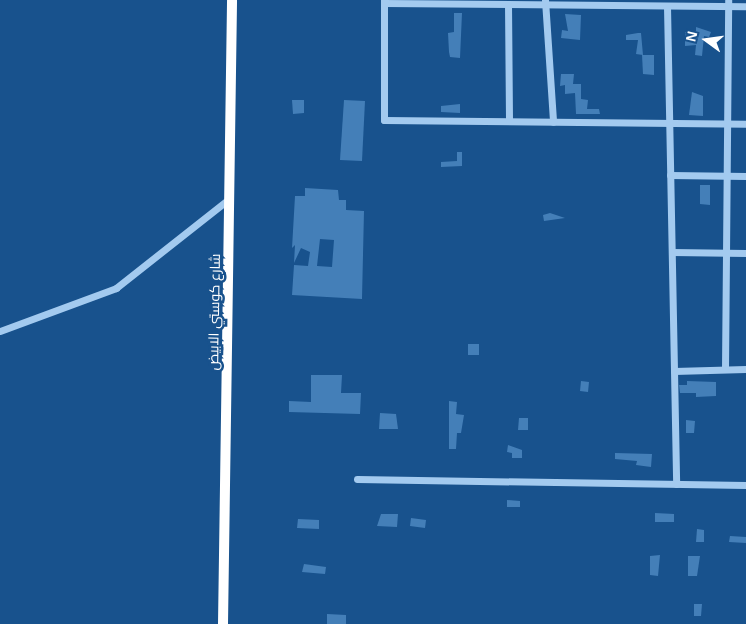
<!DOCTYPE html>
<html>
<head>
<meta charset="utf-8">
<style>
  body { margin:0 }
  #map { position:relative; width:746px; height:624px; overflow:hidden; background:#18528d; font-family:Arial,Cairo,sans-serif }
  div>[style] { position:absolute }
  .building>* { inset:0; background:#447fb8 }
  .minor>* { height:7px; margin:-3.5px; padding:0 3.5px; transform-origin:3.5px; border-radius:3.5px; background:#a3caef }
  .highway>* { height:10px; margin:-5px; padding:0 5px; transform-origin:5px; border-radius:5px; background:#fff }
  span { translate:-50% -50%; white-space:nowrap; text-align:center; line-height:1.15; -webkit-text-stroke:5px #18528d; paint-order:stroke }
  .street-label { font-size:14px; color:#fff }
  .north { position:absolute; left:681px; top:15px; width:50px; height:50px; -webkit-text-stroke:4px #18528d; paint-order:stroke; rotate:284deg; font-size:14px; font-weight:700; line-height:20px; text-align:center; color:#fff }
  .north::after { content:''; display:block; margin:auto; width:18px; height:22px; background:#fff; clip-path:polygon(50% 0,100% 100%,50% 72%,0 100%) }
</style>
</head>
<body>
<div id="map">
  <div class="building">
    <div style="clip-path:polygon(454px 13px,462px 13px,460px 58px,450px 57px,449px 52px,448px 33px,454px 32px)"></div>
    <div style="clip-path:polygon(565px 14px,581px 15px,580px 40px,561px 38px,562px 30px,568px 31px)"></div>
    <div style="clip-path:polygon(696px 27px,711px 32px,709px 37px,704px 36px,702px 56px,695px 55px,696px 45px,685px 46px,685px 32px,696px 31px)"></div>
    <div style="clip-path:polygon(638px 33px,641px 33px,643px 55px,636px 54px,638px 40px,626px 40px,626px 35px)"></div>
    <div style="clip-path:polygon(642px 55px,654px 55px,654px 75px,643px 74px)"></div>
    <div style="clip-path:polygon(561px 74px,574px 74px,573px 84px,581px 84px,581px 99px,588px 100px,587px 109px,599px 109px,600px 114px,576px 114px,575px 93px,565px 94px,565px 85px,560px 86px)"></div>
    <div style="clip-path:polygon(692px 92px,703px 96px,703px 116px,689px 115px)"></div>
    <div style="clip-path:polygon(292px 100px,304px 100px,304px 113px,293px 114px)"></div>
    <div style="clip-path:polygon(344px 100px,365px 101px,362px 161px,340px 160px)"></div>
    <div style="clip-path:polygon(460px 104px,460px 113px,441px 112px,441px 106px)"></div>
    <div style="clip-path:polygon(457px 152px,462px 152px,462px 166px,441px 167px,441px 162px,457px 161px)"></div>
    <div style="clip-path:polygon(700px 185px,710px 185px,710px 205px,700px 204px)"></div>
    <div style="clip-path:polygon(evenodd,305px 188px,338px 190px,339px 200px,346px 200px,346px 210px,364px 211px,362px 299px,292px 295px,294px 265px,308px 266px,310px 252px,301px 248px,294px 263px,295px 245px,292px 248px,295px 196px,305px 196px,305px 188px,320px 239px,334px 240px,332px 267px,317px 266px,320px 239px)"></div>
    <div style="clip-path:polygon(550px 213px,565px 218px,544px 221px,543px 215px)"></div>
    <div style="clip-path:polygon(468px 344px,479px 344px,479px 355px,468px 355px)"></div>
    <div style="clip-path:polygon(311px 375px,342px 375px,341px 393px,361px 393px,360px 414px,289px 412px,289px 401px,311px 402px)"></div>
    <div style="clip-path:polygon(581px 381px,589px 382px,588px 392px,580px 391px)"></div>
    <div style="clip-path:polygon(687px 381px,716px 382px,716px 396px,696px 397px,696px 393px,680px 393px,679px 385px,687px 385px)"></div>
    <div style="clip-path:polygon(449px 401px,457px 402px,456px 414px,464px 415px,461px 433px,457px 433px,456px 449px,449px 449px)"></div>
    <div style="clip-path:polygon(380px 413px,396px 414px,398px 429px,379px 429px)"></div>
    <div style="clip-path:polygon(519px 418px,528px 418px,528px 430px,518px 430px)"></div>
    <div style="clip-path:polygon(686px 420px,695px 421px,694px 433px,686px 433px)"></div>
    <div style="clip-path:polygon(508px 445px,522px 450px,522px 458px,512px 458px,512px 453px,507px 452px)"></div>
    <div style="clip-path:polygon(615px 453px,652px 454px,651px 467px,636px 465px,637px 461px,615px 459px)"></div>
    <div style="clip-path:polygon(507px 500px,520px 501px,520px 507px,507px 507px)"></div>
    <div style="clip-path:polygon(655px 513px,674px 514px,674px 522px,655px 522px)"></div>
    <div style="clip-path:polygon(381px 514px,398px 514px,397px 527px,377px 526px)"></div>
    <div style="clip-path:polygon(411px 518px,426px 520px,425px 528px,410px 526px)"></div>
    <div style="clip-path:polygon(298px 519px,319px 520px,319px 529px,297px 528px)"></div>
    <div style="clip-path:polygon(697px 529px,704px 530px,704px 542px,696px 542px)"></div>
    <div style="clip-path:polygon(730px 536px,746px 537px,746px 543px,729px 542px)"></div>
    <div style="clip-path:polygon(660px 555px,658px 576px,650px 575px,650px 556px)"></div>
    <div style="clip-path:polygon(688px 556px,700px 556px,697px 576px,688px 576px)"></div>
    <div style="clip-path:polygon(304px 564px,326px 567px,325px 574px,302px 572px)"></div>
    <div style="clip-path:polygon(694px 604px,702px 604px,701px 616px,694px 616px)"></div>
    <div style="clip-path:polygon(327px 614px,346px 615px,346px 624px,327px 624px)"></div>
  </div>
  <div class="minor">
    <div style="left:384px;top:0;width:120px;rotate:90deg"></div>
    <div style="left:384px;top:120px;width:362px;rotate:0.6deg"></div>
    <div style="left:545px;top:0;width:122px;rotate:86.2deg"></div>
    <div style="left:384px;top:3px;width:362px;rotate:0.5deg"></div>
    <div style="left:508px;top:4px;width:117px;rotate:89.5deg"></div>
    <div style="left:667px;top:6px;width:478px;rotate:88.9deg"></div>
    <div style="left:670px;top:175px;width:76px;rotate:0.8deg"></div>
    <div style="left:672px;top:252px;width:74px;rotate:0.8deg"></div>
    <div style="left:0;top:331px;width:124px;rotate:-20.3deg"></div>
    <div style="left:116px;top:288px;width:145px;rotate:-38.3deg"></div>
    <div style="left:725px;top:369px;width:369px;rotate:-89.5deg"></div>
    <div style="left:674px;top:371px;width:72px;rotate:-1.6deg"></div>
    <div style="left:357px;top:479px;width:389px;rotate:0.9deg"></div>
  </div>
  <div class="highway">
    <div style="left:223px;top:624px;width:624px;rotate:-89.17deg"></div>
  </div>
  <div class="street-label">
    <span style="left:214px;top:312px;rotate:-89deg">شارع كوستي الابيض</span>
  </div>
  <div class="north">N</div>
</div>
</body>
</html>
